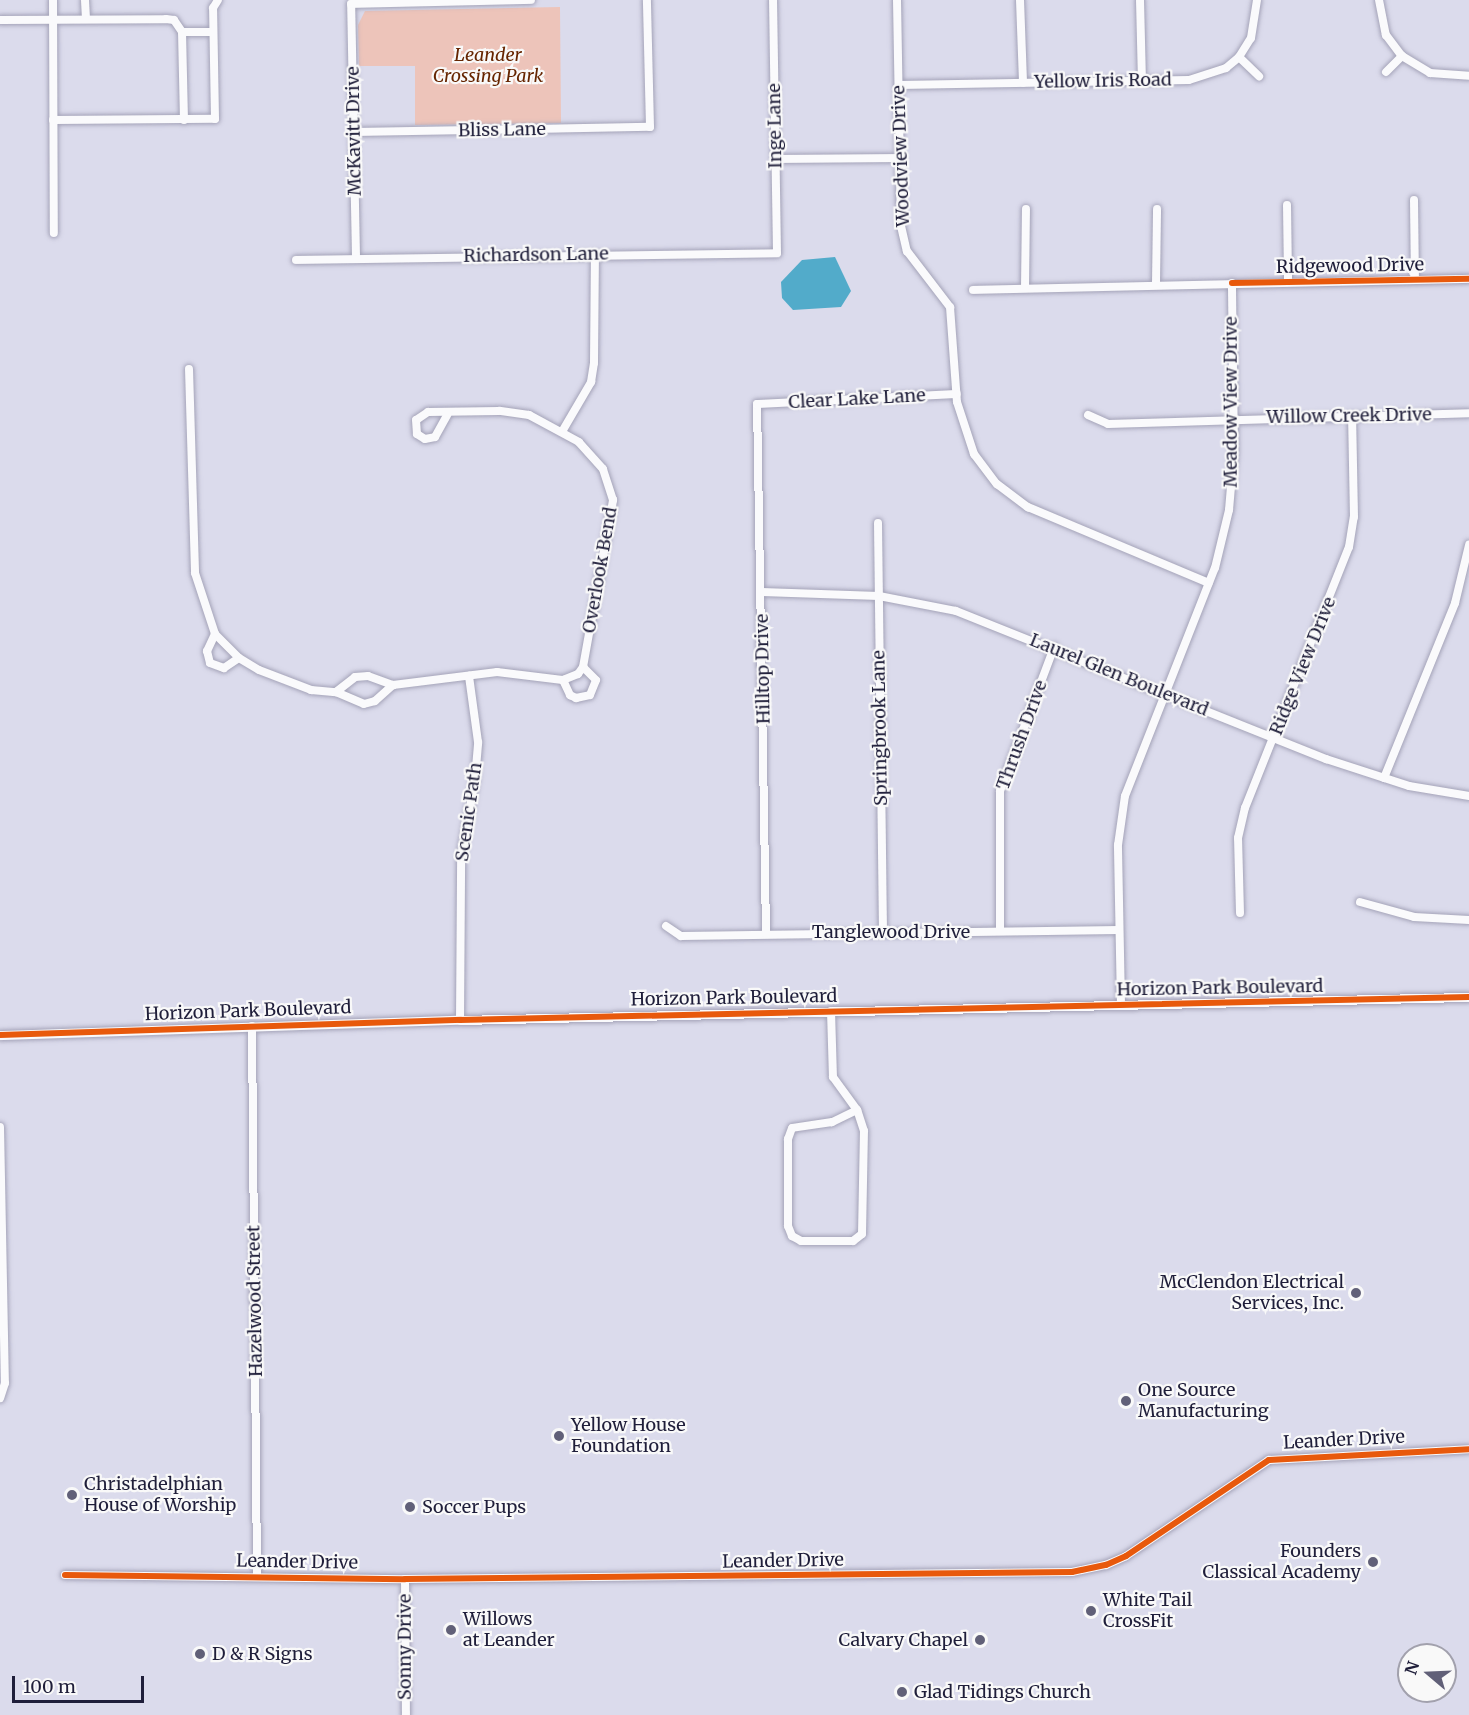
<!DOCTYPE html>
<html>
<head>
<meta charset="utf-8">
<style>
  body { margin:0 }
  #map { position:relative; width:1469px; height:1715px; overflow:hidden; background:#dbdbec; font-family:Merriweather,serif }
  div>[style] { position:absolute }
  .green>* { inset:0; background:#edc4ba }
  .water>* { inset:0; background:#52abca }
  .roads { filter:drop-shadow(0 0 2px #a4a3b8) drop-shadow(0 0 2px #a4a3b8) }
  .minor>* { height:8px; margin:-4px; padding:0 4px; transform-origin:4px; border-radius:4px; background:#fafafc }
  .tertiary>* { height:9px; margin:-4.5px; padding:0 4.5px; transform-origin:4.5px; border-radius:4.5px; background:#fafafc }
  .cycleway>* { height:6px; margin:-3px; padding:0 3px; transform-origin:3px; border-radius:3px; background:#e8590c }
  .dots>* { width:16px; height:16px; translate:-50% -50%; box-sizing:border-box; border:3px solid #f9f9f9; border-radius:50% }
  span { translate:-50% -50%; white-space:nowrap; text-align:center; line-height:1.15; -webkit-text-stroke:4.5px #f9f9f9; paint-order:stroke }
  .park-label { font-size:18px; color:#662501; font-style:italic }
  .street-label { font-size:18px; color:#1f1e3a }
  .poi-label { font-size:18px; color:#1f1e3a }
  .right { translate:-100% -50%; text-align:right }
  .left { translate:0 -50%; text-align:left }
  .north { position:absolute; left:1397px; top:1643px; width:60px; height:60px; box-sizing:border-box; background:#f9f9f9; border:2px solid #a2a1ad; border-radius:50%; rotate:289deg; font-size:16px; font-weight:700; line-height:24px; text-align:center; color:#1f1e3a }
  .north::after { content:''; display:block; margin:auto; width:21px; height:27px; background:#616078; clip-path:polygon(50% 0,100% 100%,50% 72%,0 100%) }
  .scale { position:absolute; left:12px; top:1676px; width:132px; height:27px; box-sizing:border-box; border:3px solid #1f1e3a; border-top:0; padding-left:8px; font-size:18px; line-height:21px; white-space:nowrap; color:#1f1e3a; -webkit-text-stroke:4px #f9f9f9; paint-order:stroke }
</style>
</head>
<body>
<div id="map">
  <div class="green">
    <div style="clip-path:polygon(560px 7px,561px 123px,415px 125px,415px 66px,359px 66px,358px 25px,365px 11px)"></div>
  </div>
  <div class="water">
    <div style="clip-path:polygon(835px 257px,851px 291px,841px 307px,793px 310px,782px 298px,781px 282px,802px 260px)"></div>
  </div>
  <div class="roads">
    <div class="minor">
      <div style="left:53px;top:0;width:233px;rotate:89.8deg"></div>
      <div style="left:85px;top:0;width:19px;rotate:87deg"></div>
      <div style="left:897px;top:0;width:226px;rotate:89deg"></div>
      <div style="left:901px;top:226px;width:26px;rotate:77deg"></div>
      <div style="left:907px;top:251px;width:71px;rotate:52.5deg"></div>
      <div style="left:950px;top:307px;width:95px;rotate:85.8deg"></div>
      <div style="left:957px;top:402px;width:55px;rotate:71.9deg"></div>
      <div style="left:974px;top:454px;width:38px;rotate:53deg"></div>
      <div style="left:997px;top:484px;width:39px;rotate:37deg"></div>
      <div style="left:1028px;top:507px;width:196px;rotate:22.8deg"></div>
      <div style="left:1020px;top:0;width:83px;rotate:87.9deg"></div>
      <div style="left:1140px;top:0;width:81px;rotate:88.6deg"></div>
      <div style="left:1379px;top:0;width:36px;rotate:79deg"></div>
      <div style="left:1386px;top:35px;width:26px;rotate:53deg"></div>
      <div style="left:1402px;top:56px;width:33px;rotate:31deg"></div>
      <div style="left:1430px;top:73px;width:39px;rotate:4deg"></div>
      <div style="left:0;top:20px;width:166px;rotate:-0.3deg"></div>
      <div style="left:166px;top:19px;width:8px;rotate:7deg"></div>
      <div style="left:174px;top:20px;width:14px;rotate:56deg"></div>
      <div style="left:1239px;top:57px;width:28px;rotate:44deg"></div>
      <div style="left:1386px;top:72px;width:23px;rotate:-45deg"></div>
      <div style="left:899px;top:85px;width:290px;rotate:-1deg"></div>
      <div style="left:1189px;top:80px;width:39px;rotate:-18deg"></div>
      <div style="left:1226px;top:68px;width:17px;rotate:-40deg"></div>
      <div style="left:1239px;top:57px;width:22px;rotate:-58deg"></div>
      <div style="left:1251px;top:38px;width:38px;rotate:-81deg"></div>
      <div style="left:53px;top:120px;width:162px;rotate:-0.4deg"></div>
      <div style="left:215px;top:119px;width:111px;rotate:-91deg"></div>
      <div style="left:213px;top:8px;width:9px;rotate:-58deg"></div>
      <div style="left:184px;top:120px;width:88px;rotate:-91.3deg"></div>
      <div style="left:182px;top:32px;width:31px"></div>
      <div style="left:354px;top:132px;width:296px;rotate:-1deg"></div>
      <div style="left:650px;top:127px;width:127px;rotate:-91.4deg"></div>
      <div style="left:776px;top:159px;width:124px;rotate:-0.5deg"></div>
      <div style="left:1414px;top:200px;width:80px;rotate:89.3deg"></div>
      <div style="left:1287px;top:205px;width:76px;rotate:89.2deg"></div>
      <div style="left:356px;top:257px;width:253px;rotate:-91.1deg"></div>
      <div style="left:351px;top:4px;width:180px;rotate:-1.3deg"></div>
      <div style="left:296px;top:260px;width:481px;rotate:-0.8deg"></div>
      <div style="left:777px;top:253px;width:253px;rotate:-90.9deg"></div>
      <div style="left:1156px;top:284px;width:75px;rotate:-89.2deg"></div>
      <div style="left:1025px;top:288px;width:79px;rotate:-89.3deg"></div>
      <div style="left:973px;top:290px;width:496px;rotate:-1.3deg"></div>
      <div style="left:189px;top:369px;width:204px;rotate:88.3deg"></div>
      <div style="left:195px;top:573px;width:64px;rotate:71.8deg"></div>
      <div style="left:215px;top:634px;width:34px;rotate:45deg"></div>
      <div style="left:239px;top:658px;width:23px;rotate:31deg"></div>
      <div style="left:259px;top:670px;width:56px;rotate:21deg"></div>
      <div style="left:311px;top:690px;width:25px;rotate:5deg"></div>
      <div style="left:336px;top:692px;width:30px;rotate:23deg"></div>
      <div style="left:364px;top:704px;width:11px;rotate:-15deg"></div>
      <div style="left:375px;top:701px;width:24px;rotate:-42deg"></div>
      <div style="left:1088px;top:415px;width:22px;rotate:24deg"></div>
      <div style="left:1108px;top:424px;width:361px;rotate:-1.7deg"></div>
      <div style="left:563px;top:430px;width:56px;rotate:-59.7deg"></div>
      <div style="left:591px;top:382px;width:19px;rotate:-81deg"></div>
      <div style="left:594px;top:363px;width:108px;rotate:-89.5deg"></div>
      <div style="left:878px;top:523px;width:410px;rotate:89.3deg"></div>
      <div style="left:762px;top:592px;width:117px;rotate:2deg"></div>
      <div style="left:879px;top:596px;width:78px;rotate:11deg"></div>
      <div style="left:956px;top:611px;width:399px;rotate:21.8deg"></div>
      <div style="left:1326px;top:759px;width:87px;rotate:18deg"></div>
      <div style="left:1409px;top:786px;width:61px;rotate:9.5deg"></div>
      <div style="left:215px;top:634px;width:19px;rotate:115deg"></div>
      <div style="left:207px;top:651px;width:12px;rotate:76deg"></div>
      <div style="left:210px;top:663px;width:15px;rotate:20deg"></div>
      <div style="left:224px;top:668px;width:18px;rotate:-34deg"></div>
      <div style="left:563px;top:680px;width:17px;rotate:65deg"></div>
      <div style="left:570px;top:695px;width:7px;rotate:27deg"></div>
      <div style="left:576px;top:698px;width:14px;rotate:-12deg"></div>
      <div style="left:590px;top:695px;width:16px;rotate:-68deg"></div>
      <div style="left:596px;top:680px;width:18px;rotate:-135deg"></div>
      <div style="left:336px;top:692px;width:24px;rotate:-38deg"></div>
      <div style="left:355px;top:677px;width:13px;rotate:-4deg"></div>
      <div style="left:368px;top:676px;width:27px;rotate:20deg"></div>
      <div style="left:393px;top:685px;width:105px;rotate:-7.1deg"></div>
      <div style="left:497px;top:672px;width:66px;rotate:6.9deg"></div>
      <div style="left:563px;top:680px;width:16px;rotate:-22deg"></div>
      <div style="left:578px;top:674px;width:9px;rotate:-54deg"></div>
      <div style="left:583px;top:667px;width:170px;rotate:-79.8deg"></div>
      <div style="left:613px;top:500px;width:33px;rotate:-108deg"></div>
      <div style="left:603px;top:469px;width:36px;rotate:-132deg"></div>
      <div style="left:579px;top:442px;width:57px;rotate:-151.6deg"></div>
      <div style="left:529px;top:415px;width:30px;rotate:-172deg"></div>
      <div style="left:499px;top:411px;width:71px;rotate:179.2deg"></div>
      <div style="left:428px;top:412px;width:14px;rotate:146deg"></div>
      <div style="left:416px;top:420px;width:14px;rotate:86deg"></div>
      <div style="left:417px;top:434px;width:9px;rotate:32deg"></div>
      <div style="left:425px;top:439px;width:10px;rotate:-11deg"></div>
      <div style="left:435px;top:437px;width:26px;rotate:-61deg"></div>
      <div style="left:1384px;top:778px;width:189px;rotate:-67.9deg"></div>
      <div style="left:1455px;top:603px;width:60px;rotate:-76.4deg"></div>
      <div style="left:1360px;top:902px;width:56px;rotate:15.5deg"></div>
      <div style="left:1414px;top:917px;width:55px;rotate:3.1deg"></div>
      <div style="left:1240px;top:913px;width:75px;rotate:-91.5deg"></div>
      <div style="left:1238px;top:838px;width:31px;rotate:-77deg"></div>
      <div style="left:1245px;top:808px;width:281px;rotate:-68.3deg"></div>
      <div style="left:1349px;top:547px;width:30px;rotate:-81deg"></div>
      <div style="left:1354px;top:517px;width:101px;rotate:-91.1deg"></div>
      <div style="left:666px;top:926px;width:18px;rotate:34deg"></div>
      <div style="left:681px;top:936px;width:438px;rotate:-0.8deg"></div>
      <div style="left:1000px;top:931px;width:140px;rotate:-90deg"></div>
      <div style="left:1000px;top:791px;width:154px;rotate:-69.4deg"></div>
      <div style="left:766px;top:933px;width:529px;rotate:-90.97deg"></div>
      <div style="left:757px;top:404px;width:200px;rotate:-2.9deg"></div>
      <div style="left:1121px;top:1005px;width:160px;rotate:-91.1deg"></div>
      <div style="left:1118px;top:845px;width:49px;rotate:-81.9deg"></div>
      <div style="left:1125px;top:796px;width:245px;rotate:-68.5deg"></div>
      <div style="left:1215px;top:568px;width:60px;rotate:-76.4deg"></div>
      <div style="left:1229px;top:510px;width:58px;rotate:-85.1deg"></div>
      <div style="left:1234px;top:452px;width:169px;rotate:-90.7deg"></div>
      <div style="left:831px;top:1011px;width:66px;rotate:88.3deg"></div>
      <div style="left:833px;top:1077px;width:41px;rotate:54deg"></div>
      <div style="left:857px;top:1110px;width:28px;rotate:154deg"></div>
      <div style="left:832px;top:1122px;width:40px;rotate:171.5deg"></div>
      <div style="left:792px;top:1128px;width:12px;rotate:110deg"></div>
      <div style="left:788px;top:1139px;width:87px;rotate:90deg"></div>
      <div style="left:788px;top:1226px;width:11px;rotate:68deg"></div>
      <div style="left:792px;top:1236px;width:10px;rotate:29deg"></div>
      <div style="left:801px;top:1241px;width:52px"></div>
      <div style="left:853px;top:1241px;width:11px;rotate:-38deg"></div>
      <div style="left:862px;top:1234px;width:103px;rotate:-88.9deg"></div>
      <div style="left:864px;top:1131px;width:22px;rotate:-108deg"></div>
      <div style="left:460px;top:1020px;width:163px;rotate:-89.6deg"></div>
      <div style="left:461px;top:857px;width:79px;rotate:-79.8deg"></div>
      <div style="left:475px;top:779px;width:37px;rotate:-85deg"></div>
      <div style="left:478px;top:742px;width:67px;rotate:-97.8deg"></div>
      <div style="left:252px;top:1026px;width:551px;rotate:89.48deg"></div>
      <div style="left:0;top:1127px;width:256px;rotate:88.9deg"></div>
      <div style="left:5px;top:1383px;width:16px;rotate:108deg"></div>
      <div style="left:65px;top:1575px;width:340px;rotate:0.7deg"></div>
      <div style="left:405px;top:1579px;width:667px;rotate:-0.6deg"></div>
      <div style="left:1072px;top:1572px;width:35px;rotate:-12deg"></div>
      <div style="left:1106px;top:1565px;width:22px;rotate:-24deg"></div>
      <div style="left:1126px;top:1556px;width:172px;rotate:-33.9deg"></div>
      <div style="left:1269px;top:1460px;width:200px;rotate:-3.1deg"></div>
      <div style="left:405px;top:1579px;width:136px;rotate:89.6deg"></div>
    </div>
    <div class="tertiary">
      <div style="left:0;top:1035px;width:460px;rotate:-1.9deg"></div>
      <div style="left:460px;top:1020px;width:1009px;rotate:-1.31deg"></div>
    </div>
  </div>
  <div class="cycleway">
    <div style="left:1232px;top:283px;width:237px;rotate:-1deg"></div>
    <div style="left:0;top:1035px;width:460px;rotate:-1.9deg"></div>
    <div style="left:460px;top:1020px;width:1009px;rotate:-1.31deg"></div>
    <div style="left:65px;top:1575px;width:340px;rotate:0.7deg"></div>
    <div style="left:405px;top:1579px;width:667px;rotate:-0.6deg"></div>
    <div style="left:1072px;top:1572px;width:35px;rotate:-12deg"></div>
    <div style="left:1106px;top:1565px;width:22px;rotate:-24deg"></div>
    <div style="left:1126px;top:1556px;width:172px;rotate:-33.9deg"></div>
    <div style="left:1269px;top:1460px;width:200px;rotate:-3.1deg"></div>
  </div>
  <div class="dots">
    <div style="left:1356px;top:1293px;background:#616078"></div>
    <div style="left:1126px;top:1401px;background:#616078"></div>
    <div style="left:559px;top:1436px;background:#616078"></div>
    <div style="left:72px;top:1495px;background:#616078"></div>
    <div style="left:410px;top:1507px;background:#616078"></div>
    <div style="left:1373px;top:1562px;background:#616078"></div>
    <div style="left:1091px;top:1611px;background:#616078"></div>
    <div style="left:451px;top:1630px;background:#616078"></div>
    <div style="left:980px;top:1640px;background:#616078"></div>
    <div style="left:200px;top:1654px;background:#616078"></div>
    <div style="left:902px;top:1692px;background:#616078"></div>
  </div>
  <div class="park-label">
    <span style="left:488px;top:66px">Leander<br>Crossing Park</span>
  </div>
  <div class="street-label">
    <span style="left:1103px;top:81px;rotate:-1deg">Yellow Iris Road</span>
    <span style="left:775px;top:126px;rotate:-91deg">Inge Lane</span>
    <span style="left:502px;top:130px;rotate:-1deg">Bliss Lane</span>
    <span style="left:354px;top:131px;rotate:-91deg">McKavitt Drive</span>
    <span style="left:901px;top:156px;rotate:-92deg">Woodview Drive</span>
    <span style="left:536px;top:255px;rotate:-1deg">Richardson Lane</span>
    <span style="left:1350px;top:266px;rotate:-1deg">Ridgewood Drive</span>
    <span style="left:857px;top:399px;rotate:-3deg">Clear Lake Lane</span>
    <span style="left:1231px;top:402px;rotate:-90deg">Meadow View Drive</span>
    <span style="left:1349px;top:416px;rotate:-1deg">Willow Creek Drive</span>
    <span style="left:600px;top:570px;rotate:-80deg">Overlook Bend</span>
    <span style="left:1303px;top:666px;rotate:-68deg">Ridge View Drive</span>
    <span style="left:763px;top:669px;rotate:-91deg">Hilltop Drive</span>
    <span style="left:1119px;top:675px;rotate:22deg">Laurel Glen Boulevard</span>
    <span style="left:880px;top:728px;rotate:-91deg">Springbrook Lane</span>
    <span style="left:1022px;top:735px;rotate:-70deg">Thrush Drive</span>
    <span style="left:469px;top:812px;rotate:-82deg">Scenic Path</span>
    <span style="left:891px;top:932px">Tanglewood Drive</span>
    <span style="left:1220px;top:988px;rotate:-1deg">Horizon Park Boulevard</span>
    <span style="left:734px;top:998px;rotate:-1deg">Horizon Park Boulevard</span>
    <span style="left:248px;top:1011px;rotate:-2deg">Horizon Park Boulevard</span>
    <span style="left:255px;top:1301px;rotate:-91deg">Hazelwood Street</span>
    <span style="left:1344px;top:1440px;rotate:-3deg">Leander Drive</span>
    <span style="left:783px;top:1561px;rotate:-1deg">Leander Drive</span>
    <span style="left:297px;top:1562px;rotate:1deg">Leander Drive</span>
    <span style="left:405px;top:1647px;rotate:-90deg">Sonny Drive</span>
  </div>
  <div class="poi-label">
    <span class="right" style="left:1344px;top:1293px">McClendon Electrical<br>Services, Inc.</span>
    <span class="left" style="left:1138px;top:1401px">One Source<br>Manufacturing</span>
    <span class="left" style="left:571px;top:1436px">Yellow House<br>Foundation</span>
    <span class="left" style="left:84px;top:1495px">Christadelphian<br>House of Worship</span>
    <span class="left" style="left:422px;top:1507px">Soccer Pups</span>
    <span class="right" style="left:1361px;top:1562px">Founders<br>Classical Academy</span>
    <span class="left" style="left:1103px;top:1611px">White Tail<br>CrossFit</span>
    <span class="left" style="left:463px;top:1630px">Willows<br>at Leander</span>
    <span class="right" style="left:968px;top:1640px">Calvary Chapel</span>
    <span class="left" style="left:212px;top:1654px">D &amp; R Signs</span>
    <span class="left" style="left:914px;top:1692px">Glad Tidings Church</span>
  </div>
  <div class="north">N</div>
  <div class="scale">100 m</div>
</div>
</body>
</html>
